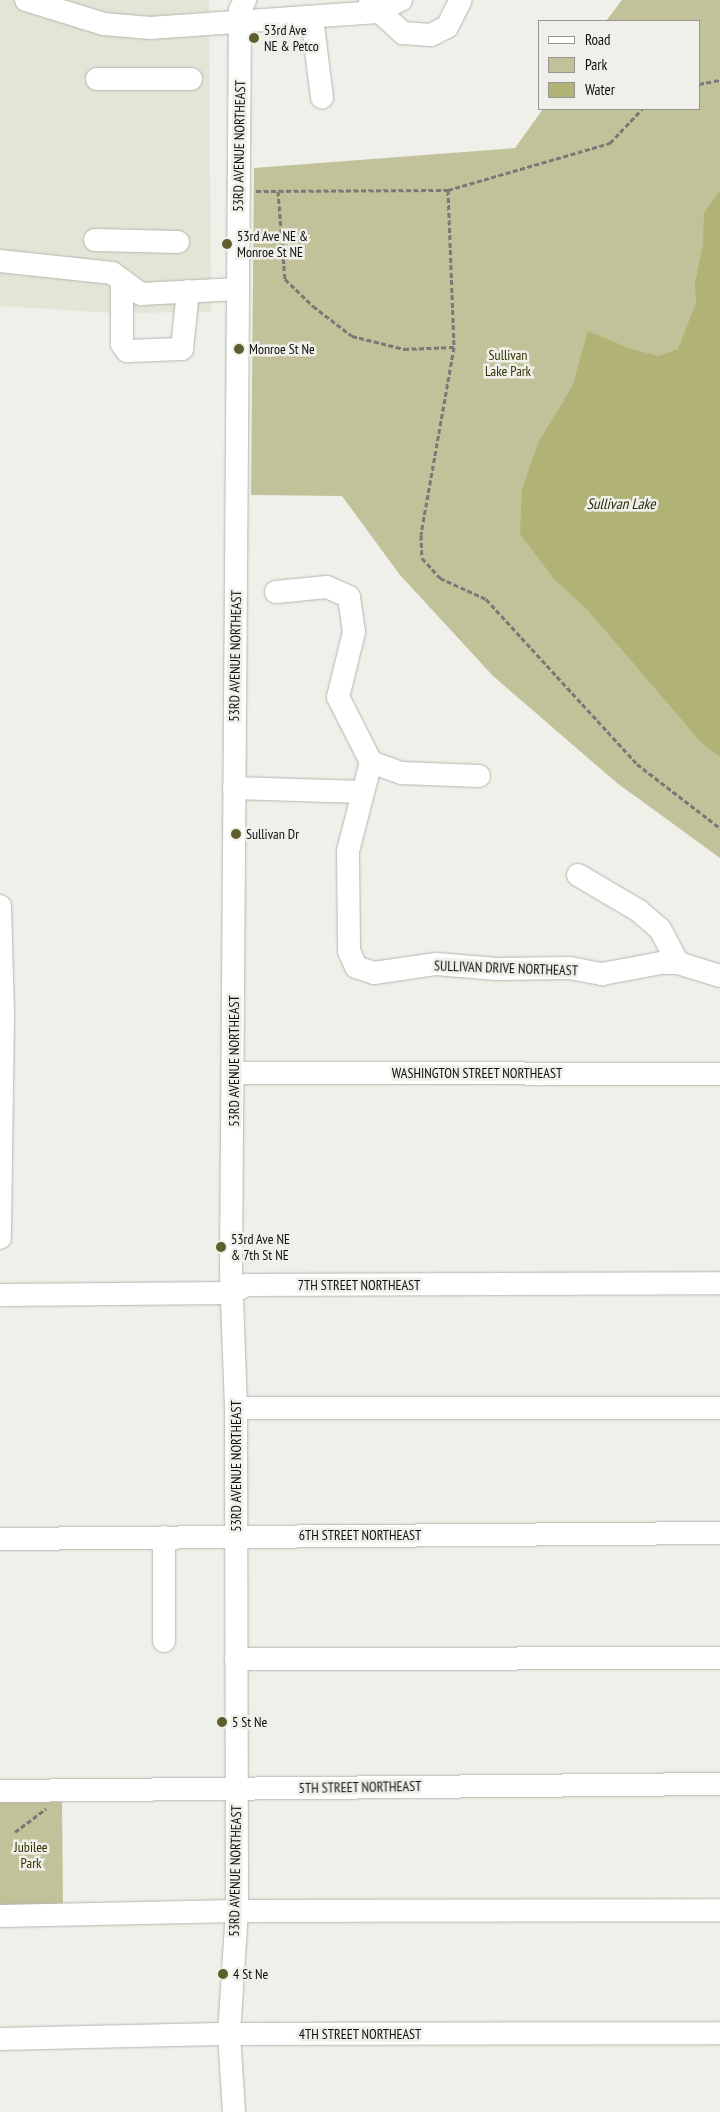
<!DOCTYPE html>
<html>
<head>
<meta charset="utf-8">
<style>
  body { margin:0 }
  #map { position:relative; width:720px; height:2112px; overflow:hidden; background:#eff0e9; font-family:"PT Sans Narrow",sans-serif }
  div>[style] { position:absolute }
  .built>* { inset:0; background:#e5e5d7 }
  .green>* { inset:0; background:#c1c29a }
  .water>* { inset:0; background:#b1b275 }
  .path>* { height:3px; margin-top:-1.5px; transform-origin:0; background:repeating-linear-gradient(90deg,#797975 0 5px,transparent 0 7.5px) }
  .roads { filter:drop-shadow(0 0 1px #b5b5af) drop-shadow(0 0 1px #b5b5af) }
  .minor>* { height:22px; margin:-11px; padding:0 11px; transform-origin:11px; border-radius:11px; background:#fff }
  .dots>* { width:14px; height:14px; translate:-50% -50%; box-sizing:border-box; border:2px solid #eff0e9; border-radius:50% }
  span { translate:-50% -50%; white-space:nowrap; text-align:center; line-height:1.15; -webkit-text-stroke:5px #eff0e9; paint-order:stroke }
  .poi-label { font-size:14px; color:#0f0f0d }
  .left { translate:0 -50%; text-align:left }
  .street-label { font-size:14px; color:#0f0f0d }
  .park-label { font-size:14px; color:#323200 }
  .water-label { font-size:15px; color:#2b2b0f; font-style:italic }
  .legend { position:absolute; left:538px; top:20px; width:162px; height:90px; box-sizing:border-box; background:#eff0e9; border:1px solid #959691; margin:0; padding:6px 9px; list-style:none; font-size:15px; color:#0f0f0d }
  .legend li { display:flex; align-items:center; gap:10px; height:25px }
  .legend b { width:25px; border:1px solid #959691 }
</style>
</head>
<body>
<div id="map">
  <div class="built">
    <div style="clip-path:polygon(0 0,209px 0,211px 312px,113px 313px,0 306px)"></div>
  </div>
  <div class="green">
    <div style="clip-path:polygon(622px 0,720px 0,720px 858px,617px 783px,493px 676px,400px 575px,342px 496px,251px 495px,254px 168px,515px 148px,543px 109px,699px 109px,699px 21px,606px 21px)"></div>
    <div style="clip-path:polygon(0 1802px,62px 1802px,63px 1909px,0 1910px)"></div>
  </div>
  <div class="water">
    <div style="clip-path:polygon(720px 191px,720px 757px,701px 742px,587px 609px,555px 580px,520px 534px,522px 489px,539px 441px,572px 387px,588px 331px,631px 349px,659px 356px,678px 349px,696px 303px,695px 283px,703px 244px,704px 213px)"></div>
  </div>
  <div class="path">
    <div style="left:699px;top:84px;width:21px;rotate:-11deg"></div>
    <div style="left:448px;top:190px;width:157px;rotate:87.8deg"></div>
    <div style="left:256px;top:191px;width:192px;rotate:-0.3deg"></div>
    <div style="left:448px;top:190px;width:169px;rotate:-16.2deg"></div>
    <div style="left:610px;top:143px;width:47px;rotate:-46.7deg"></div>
    <div style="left:278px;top:191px;width:88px;rotate:85.5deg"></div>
    <div style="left:285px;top:279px;width:39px;rotate:44deg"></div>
    <div style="left:313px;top:306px;width:49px;rotate:37.6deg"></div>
    <div style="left:352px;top:336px;width:54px;rotate:14deg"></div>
    <div style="left:404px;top:349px;width:50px;rotate:-2.3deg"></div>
    <div style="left:454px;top:347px;width:191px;rotate:100deg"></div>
    <div style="left:421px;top:535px;width:23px;rotate:88deg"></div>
    <div style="left:422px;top:558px;width:27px;rotate:48deg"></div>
    <div style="left:440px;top:578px;width:51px;rotate:24.5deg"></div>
    <div style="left:486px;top:599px;width:224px;rotate:47.5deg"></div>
    <div style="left:637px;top:764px;width:105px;rotate:37.6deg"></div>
    <div style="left:15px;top:1832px;width:39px;rotate:-37deg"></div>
  </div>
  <div class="roads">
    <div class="minor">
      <div style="left:26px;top:0;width:82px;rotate:17.1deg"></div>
      <div style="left:104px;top:24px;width:46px;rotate:5deg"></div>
      <div style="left:150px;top:28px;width:228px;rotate:-4deg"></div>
      <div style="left:377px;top:12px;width:27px;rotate:-27deg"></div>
      <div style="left:370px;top:3px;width:45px;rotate:42.3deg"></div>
      <div style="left:403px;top:33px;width:28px;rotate:4deg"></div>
      <div style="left:431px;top:35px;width:18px;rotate:-27deg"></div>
      <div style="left:447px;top:27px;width:30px;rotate:-63deg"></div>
      <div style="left:312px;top:18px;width:80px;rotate:82.8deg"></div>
      <div style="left:97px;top:79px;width:94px"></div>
      <div style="left:95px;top:240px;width:83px;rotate:1.4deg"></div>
      <div style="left:0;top:261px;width:113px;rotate:6.1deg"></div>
      <div style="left:112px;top:273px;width:36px;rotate:36deg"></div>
      <div style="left:141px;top:294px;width:97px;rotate:-3deg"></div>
      <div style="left:122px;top:280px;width:64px;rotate:90deg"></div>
      <div style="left:122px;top:344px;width:9px;rotate:54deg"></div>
      <div style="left:127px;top:351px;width:55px;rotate:-2.1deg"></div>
      <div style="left:182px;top:349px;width:58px;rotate:-84.1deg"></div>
      <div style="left:276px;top:592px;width:51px;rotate:-5.6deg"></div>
      <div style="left:327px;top:587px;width:24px;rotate:24deg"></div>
      <div style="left:349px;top:597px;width:35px;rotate:82deg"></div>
      <div style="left:354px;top:632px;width:67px;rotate:103.8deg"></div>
      <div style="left:338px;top:697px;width:73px;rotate:63.1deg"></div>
      <div style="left:371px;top:762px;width:92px;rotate:104.5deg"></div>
      <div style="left:348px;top:851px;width:100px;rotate:89.4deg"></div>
      <div style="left:349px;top:951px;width:17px;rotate:66deg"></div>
      <div style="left:356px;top:967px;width:19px;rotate:18deg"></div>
      <div style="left:374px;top:973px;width:63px;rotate:-8.3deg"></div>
      <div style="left:436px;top:964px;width:61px;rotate:4.7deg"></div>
      <div style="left:497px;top:969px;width:73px;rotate:-0.8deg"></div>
      <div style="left:570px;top:968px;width:33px;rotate:11deg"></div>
      <div style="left:602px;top:974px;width:60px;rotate:-10.6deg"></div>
      <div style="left:661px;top:963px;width:17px"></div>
      <div style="left:678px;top:963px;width:44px;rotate:17.2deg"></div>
      <div style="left:371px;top:762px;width:33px;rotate:20deg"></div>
      <div style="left:402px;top:773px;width:77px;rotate:2.2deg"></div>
      <div style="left:234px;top:788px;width:128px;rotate:1.8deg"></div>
      <div style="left:578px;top:875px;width:71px;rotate:30.5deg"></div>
      <div style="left:639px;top:911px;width:28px;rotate:41deg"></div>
      <div style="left:660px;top:929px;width:38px;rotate:62deg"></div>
      <div style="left:0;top:906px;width:108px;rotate:88.4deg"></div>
      <div style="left:3px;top:1014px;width:224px;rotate:90.8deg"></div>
      <div style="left:235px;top:1073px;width:485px;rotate:0.1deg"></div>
      <div style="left:0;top:1295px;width:231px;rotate:-0.5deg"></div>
      <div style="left:231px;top:1293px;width:18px;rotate:-27deg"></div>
      <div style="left:247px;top:1285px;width:473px;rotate:-0.2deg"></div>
      <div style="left:236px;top:1408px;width:484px"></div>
      <div style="left:0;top:1539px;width:720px;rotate:-0.48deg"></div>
      <div style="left:164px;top:1641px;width:104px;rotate:-90deg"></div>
      <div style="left:236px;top:1659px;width:484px;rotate:-0.1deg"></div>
      <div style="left:0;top:1791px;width:720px;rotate:-0.56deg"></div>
      <div style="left:0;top:1916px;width:237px;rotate:-1.2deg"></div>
      <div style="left:237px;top:1911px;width:483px;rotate:-0.1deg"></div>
      <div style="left:0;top:2039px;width:229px;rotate:-1.3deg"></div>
      <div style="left:229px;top:2034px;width:491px;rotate:-0.1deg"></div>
      <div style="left:234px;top:2112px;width:78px;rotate:-93.7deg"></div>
      <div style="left:229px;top:2034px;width:123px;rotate:-86.3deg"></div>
      <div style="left:237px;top:1911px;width:503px;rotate:-90.11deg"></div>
      <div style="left:236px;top:1408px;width:136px;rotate:-92.1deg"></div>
      <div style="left:231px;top:1272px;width:1262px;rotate:-89.59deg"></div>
      <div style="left:240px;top:10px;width:11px;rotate:-63deg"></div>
    </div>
  </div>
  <div class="dots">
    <div style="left:254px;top:38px;background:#5e5f2c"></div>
    <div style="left:227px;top:244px;background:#5e5f2c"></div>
    <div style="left:239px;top:349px;background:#5e5f2c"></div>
    <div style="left:236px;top:834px;background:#5e5f2c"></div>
    <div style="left:221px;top:1247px;background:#5e5f2c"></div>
    <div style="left:222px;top:1722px;background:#5e5f2c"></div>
    <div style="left:223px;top:1974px;background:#5e5f2c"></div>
  </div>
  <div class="poi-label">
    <span class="left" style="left:264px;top:38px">53rd Ave<br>NE &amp; Petco</span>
    <span class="left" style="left:237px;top:244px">53rd Ave NE &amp;<br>Monroe St NE</span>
    <span class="left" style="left:249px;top:349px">Monroe St Ne</span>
    <span class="left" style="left:246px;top:834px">Sullivan Dr</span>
    <span class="left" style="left:231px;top:1247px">53rd Ave NE<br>&amp; 7th St NE</span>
    <span class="left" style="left:232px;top:1722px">5 St Ne</span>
    <span class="left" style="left:233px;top:1974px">4 St Ne</span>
  </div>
  <div class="street-label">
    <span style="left:239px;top:146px;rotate:-89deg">53RD AVENUE NORTHEAST</span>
    <span style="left:235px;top:656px;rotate:-89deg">53RD AVENUE NORTHEAST</span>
    <span style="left:506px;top:968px;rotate:2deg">SULLIVAN DRIVE NORTHEAST</span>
    <span style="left:234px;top:1061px;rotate:-90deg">53RD AVENUE NORTHEAST</span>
    <span style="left:477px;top:1073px">WASHINGTON STREET NORTHEAST</span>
    <span style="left:359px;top:1285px">7TH STREET NORTHEAST</span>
    <span style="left:236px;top:1466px;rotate:-90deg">53RD AVENUE NORTHEAST</span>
    <span style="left:360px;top:1535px">6TH STREET NORTHEAST</span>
    <span style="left:360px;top:1787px;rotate:-1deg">5TH STREET NORTHEAST</span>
    <span style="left:235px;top:1871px;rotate:-89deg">53RD AVENUE NORTHEAST</span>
    <span style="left:360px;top:2034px">4TH STREET NORTHEAST</span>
  </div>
  <div class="park-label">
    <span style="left:508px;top:363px">Sullivan<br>Lake Park</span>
    <span style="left:31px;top:1855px">Jubilee<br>Park</span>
  </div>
  <div class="water-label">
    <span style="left:621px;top:504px">Sullivan Lake</span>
  </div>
  <ul class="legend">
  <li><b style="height:6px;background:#fff"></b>Road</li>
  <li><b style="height:14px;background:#c1c29a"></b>Park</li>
  <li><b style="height:14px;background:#b1b275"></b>Water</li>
  </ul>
</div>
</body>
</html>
